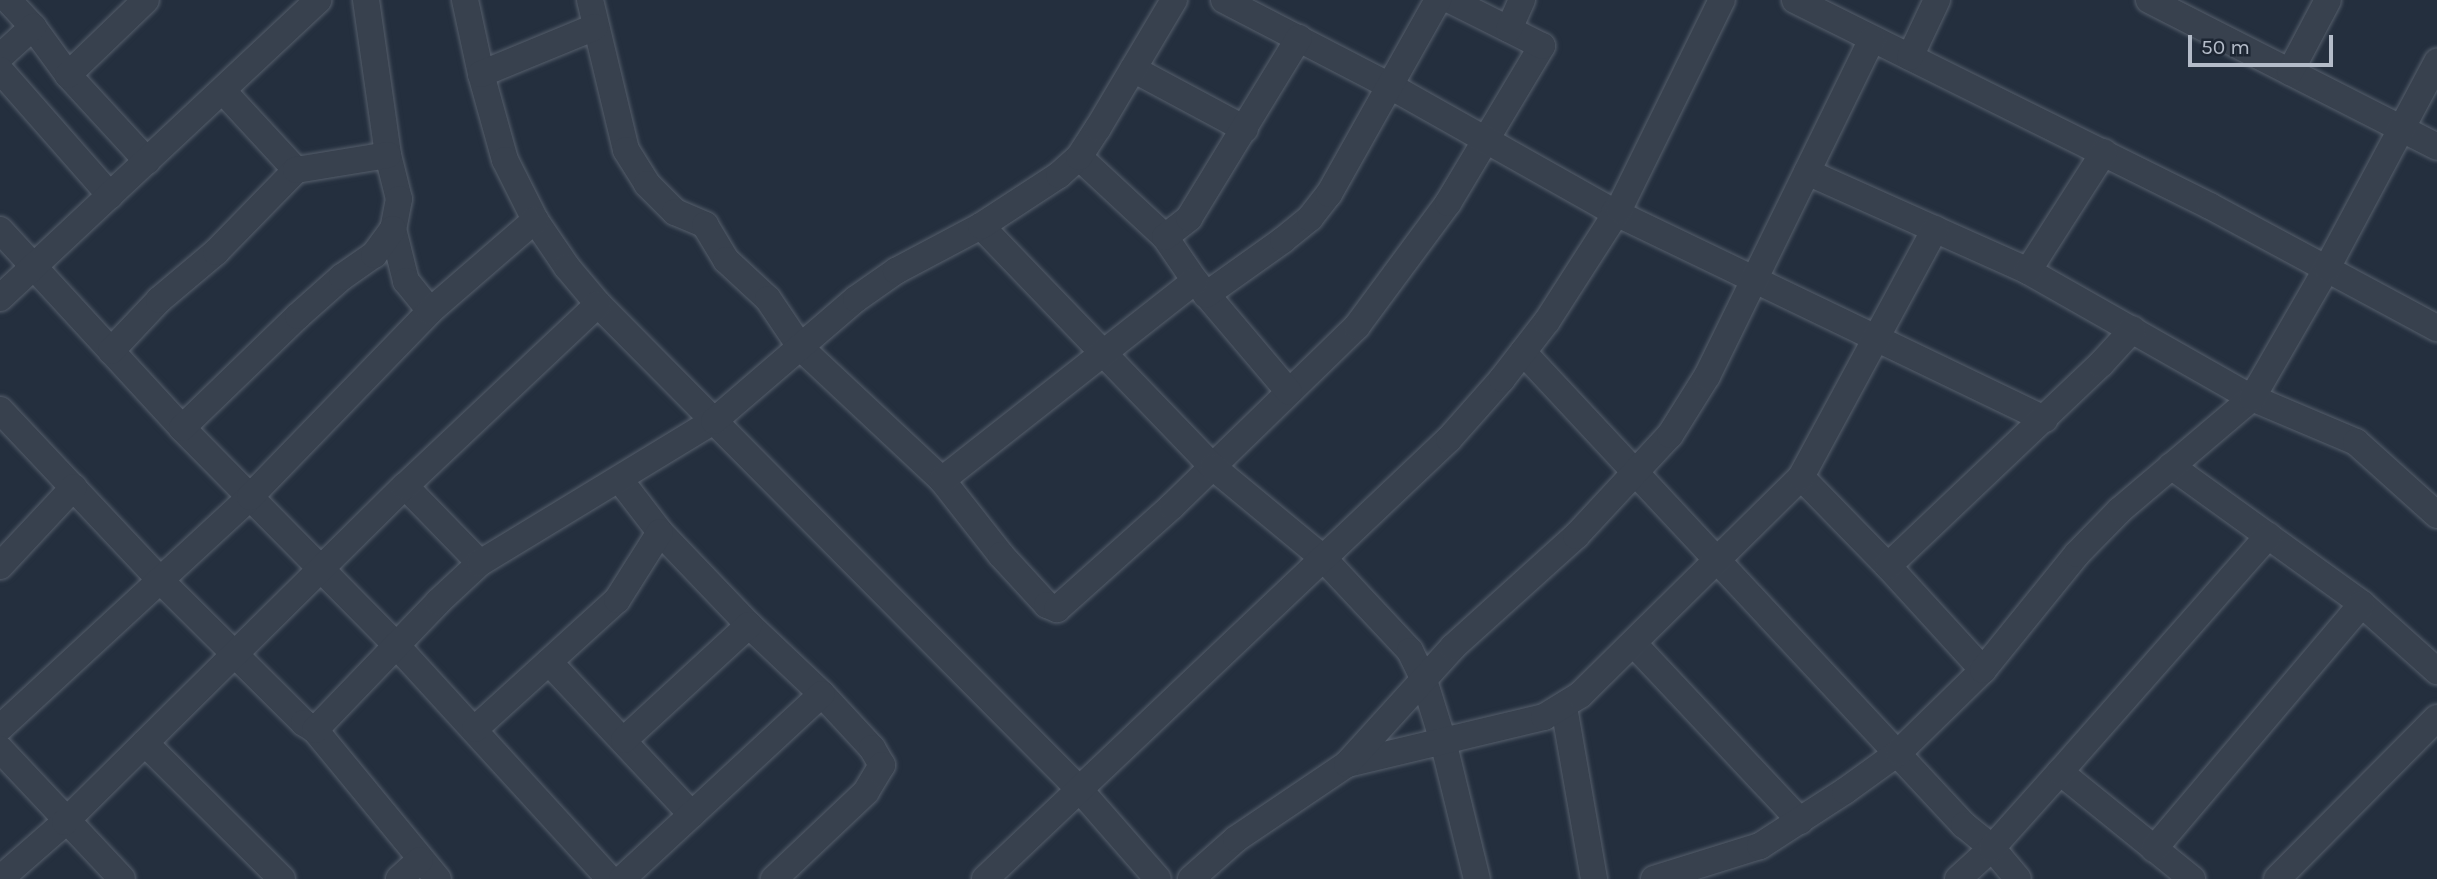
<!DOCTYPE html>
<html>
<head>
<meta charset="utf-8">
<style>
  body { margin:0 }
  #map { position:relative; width:2437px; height:879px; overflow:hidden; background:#242f3e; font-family:Karla,sans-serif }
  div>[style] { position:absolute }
  .roads { filter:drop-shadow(0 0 2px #565f6c) drop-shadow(0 0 2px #565f6c) }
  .minor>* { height:26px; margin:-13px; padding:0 13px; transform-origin:13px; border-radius:13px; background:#38414e }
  span { translate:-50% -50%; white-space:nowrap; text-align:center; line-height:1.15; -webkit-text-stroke:5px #1d2633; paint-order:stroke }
  .scale { position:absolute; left:2188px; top:35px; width:145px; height:32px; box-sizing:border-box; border:4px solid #b4bcc9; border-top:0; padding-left:9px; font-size:21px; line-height:24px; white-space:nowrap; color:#b4bcc9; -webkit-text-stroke:5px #1d2633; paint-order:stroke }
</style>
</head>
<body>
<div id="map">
  <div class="roads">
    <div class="minor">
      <div style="left:8px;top:0;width:37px;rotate:47deg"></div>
      <div style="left:33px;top:27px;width:59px;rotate:53.9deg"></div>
      <div style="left:68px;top:75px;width:117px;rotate:47.4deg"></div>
      <div style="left:366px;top:0;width:157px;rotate:81.9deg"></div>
      <div style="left:388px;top:155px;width:45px;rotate:76deg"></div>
      <div style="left:399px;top:199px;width:31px;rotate:101deg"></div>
      <div style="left:393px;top:229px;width:54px;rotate:76deg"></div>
      <div style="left:406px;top:281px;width:38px;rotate:51deg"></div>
      <div style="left:465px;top:0;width:76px;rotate:77.8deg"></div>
      <div style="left:481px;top:74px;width:89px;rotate:74.4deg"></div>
      <div style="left:505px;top:160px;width:67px;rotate:63.4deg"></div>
      <div style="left:535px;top:220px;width:57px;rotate:55.8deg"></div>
      <div style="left:567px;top:267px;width:48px;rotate:50deg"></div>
      <div style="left:598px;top:304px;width:684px;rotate:45.24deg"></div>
      <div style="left:1080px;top:790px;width:118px;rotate:48.8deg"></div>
      <div style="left:590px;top:0;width:154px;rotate:76.5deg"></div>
      <div style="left:626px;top:150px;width:40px;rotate:58deg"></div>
      <div style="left:647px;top:184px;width:40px;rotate:45deg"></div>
      <div style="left:675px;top:212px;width:33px;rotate:23deg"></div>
      <div style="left:705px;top:225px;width:41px;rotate:59deg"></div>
      <div style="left:726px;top:260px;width:57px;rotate:42.9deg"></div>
      <div style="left:768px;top:299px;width:59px;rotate:56deg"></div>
      <div style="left:801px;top:348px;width:193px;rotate:43.1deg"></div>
      <div style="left:942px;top:480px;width:95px;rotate:51.8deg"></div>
      <div style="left:1001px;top:555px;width:68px;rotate:47.4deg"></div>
      <div style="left:1047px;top:605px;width:11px;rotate:22deg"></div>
      <div style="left:1057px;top:609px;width:154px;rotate:-41.8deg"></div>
      <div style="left:1172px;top:506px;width:258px;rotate:-44.2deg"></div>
      <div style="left:1357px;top:326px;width:153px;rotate:-53.5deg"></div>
      <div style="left:1448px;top:203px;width:183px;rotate:-59.1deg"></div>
      <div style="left:1542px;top:46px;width:103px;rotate:-153.4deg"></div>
      <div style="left:1224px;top:0;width:189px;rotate:27.4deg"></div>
      <div style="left:1392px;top:87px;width:255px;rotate:29.4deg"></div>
      <div style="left:1614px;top:212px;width:478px;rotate:25.7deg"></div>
      <div style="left:1795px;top:0;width:463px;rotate:26.4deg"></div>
      <div style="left:2210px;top:206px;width:258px;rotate:28.3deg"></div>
      <div style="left:2149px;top:0;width:323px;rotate:27deg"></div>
      <div style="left:1509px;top:29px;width:32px;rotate:-66deg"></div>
      <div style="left:0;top:57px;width:45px;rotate:-42.3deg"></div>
      <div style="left:1910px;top:57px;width:63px;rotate:-64.7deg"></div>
      <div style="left:1133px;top:69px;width:127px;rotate:28.2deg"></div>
      <div style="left:0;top:70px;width:167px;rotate:48.7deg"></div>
      <div style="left:2290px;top:72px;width:81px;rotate:-62.2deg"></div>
      <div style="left:481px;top:74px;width:123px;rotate:-22.4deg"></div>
      <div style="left:68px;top:75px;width:108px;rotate:-43.9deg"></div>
      <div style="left:223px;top:91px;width:108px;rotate:47.3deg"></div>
      <div style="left:1079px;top:157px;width:117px;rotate:42.9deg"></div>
      <div style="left:1165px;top:237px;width:53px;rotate:55.7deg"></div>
      <div style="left:1195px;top:281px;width:145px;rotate:49.7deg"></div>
      <div style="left:1807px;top:172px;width:242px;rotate:24.1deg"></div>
      <div style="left:2028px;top:271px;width:257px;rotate:29.6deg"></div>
      <div style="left:2252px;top:398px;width:113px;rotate:22.9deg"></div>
      <div style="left:2356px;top:442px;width:109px;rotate:42deg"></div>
      <div style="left:981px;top:226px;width:335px;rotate:46.1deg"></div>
      <div style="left:1213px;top:467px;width:143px;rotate:39.6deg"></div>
      <div style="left:1323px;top:558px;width:127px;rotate:46.9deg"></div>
      <div style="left:1410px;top:651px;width:32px;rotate:64deg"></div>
      <div style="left:1424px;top:680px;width:64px;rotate:72.7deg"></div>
      <div style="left:1443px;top:741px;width:142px;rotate:76.2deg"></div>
      <div style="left:0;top:230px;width:269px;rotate:47.4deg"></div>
      <div style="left:182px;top:428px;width:305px;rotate:45.4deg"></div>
      <div style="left:396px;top:645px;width:317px;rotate:47.6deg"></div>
      <div style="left:1165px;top:237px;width:31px;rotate:-38deg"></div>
      <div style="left:1189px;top:218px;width:211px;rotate:-58.6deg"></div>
      <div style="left:2028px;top:271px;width:141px;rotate:-57.4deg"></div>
      <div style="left:1206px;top:295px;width:95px;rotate:-35.5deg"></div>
      <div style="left:1283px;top:240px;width:35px;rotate:-39deg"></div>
      <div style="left:1310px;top:218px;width:31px;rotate:-52deg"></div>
      <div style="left:1329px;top:194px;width:223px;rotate:-60.7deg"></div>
      <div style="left:0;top:298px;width:436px;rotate:-43.1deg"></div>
      <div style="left:111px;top:351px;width:70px;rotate:-46.7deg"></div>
      <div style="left:159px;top:300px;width:75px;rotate:-40.1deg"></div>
      <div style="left:216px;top:252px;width:115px;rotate:-45.7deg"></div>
      <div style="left:296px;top:170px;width:93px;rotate:-9.3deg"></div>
      <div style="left:1523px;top:352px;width:647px;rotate:47.01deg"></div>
      <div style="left:1964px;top:825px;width:36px;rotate:39deg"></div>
      <div style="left:1992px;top:848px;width:40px;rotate:50deg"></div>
      <div style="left:0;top:410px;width:233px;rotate:46.7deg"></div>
      <div style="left:160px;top:580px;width:203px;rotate:44.8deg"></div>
      <div style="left:304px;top:723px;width:13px;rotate:32deg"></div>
      <div style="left:315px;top:730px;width:193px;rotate:50.5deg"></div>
      <div style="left:182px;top:428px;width:161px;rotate:-44deg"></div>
      <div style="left:298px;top:316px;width:59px;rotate:-41.6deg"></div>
      <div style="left:342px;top:277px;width:39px;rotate:-35deg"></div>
      <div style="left:374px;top:255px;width:32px;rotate:-54deg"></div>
      <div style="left:2171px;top:466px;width:236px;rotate:35.8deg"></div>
      <div style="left:2362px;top:604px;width:101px;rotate:41.8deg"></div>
      <div style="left:1801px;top:477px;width:124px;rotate:45.7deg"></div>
      <div style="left:1888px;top:566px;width:141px;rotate:47.6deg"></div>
      <div style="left:620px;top:480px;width:66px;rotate:52.4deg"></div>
      <div style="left:660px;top:532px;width:129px;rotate:46.3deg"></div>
      <div style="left:749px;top:625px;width:100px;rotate:43.4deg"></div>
      <div style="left:822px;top:694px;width:74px;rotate:47.2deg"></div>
      <div style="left:872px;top:748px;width:20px;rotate:60deg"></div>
      <div style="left:882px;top:765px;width:31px;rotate:121deg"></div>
      <div style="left:866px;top:792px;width:127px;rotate:136.6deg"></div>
      <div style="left:942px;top:480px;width:322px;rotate:-38.2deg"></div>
      <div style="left:405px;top:486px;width:107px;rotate:45.8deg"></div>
      <div style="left:0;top:566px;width:108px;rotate:-46.9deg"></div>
      <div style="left:1888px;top:566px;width:294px;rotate:-43.5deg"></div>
      <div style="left:2101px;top:364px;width:47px;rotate:-47.6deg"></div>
      <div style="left:1634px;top:644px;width:243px;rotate:46.8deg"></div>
      <div style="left:549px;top:662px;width:209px;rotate:46.9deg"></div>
      <div style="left:1564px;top:707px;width:175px;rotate:80.1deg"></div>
      <div style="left:0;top:728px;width:340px;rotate:-42.7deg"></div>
      <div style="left:250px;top:497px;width:259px;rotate:-45.9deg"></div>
      <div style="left:430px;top:311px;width:139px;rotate:-40.9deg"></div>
      <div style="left:475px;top:729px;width:192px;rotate:-42.3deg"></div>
      <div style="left:617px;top:600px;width:80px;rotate:-57.7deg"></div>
      <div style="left:315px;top:730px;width:178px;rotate:-46.1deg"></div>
      <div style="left:438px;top:602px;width:57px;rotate:-42.9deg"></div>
      <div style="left:480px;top:563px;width:274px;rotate:-31.3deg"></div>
      <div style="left:714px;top:421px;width:187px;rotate:-40.7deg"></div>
      <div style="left:856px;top:299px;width:49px;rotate:-35deg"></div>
      <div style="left:896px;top:271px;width:96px;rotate:-27.9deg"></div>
      <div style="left:981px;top:226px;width:93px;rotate:-33.2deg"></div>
      <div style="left:1059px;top:175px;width:27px;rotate:-42deg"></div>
      <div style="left:1079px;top:157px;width:35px;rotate:-57deg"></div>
      <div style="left:1098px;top:128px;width:149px;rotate:-59.3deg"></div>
      <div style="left:624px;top:740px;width:170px;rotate:-42.6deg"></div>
      <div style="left:145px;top:743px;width:193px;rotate:44.8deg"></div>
      <div style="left:0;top:749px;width:178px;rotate:46.8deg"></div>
      <div style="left:1347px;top:764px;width:203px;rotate:-13.4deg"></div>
      <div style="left:1544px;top:717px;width:42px;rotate:-31.4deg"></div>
      <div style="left:1580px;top:695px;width:310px;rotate:-44.6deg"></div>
      <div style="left:1801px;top:477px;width:282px;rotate:-61.6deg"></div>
      <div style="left:2060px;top:772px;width:170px;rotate:39deg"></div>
      <div style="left:2154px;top:849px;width:321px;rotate:-49.7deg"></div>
      <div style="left:0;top:879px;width:86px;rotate:-41.2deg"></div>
      <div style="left:65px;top:822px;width:478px;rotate:-44.7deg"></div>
      <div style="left:405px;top:486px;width:265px;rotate:-43.3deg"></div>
      <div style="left:399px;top:879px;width:28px;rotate:-42deg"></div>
      <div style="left:622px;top:879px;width:272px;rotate:-42.8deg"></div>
      <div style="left:985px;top:879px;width:639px;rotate:-43.48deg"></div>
      <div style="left:1449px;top:439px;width:80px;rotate:-48.5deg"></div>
      <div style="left:1502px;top:379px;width:73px;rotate:-52.2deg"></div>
      <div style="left:1547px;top:321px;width:133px;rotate:-57.3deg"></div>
      <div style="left:1619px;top:209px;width:233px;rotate:-63.8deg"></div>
      <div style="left:1191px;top:879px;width:60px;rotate:-41.6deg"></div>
      <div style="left:1236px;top:839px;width:134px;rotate:-34deg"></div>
      <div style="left:1347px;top:764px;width:158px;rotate:-47.8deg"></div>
      <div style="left:1453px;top:647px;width:166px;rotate:-42.1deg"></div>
      <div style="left:1576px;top:536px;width:138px;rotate:-47.1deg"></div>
      <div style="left:1670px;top:435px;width:70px;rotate:-57.9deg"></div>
      <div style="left:1707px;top:376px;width:375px;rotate:-63.9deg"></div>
      <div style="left:1654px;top:879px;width:111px;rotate:-17.3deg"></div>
      <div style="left:1760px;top:846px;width:101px;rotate:-32.9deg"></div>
      <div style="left:1845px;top:791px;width:67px;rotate:-35.8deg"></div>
      <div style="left:1899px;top:752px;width:117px;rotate:-44.3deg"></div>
      <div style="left:1983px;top:670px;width:149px;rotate:-51deg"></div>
      <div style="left:2077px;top:554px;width:62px;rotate:-45.7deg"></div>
      <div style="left:2120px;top:510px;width:173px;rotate:-40.3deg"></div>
      <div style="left:2252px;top:398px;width:150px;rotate:-60deg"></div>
      <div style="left:2327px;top:268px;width:234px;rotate:-61.9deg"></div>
      <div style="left:1958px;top:879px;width:46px;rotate:-42.4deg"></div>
      <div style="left:1992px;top:848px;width:102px;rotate:-48.2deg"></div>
      <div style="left:2060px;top:772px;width:315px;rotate:-48.6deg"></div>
      <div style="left:2277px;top:879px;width:227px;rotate:-45.2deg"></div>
    </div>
  </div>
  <div class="scale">50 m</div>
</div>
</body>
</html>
